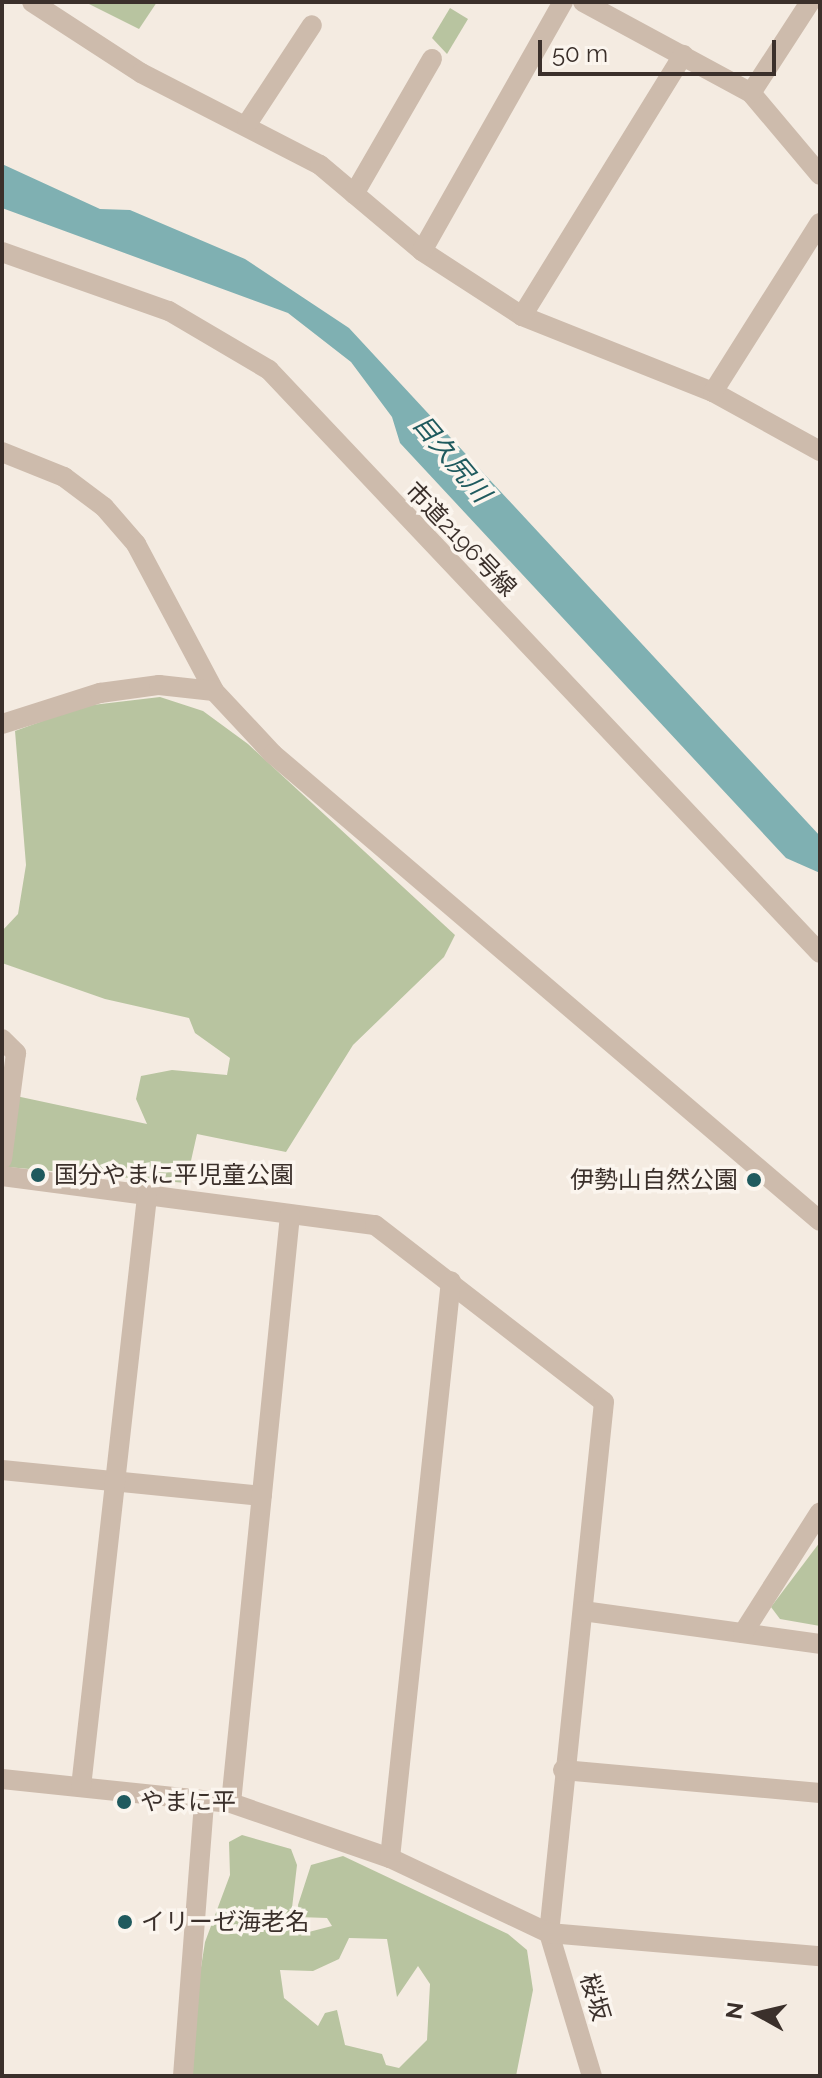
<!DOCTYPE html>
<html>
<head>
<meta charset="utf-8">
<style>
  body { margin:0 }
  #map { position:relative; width:822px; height:2078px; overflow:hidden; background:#f4ebe1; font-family:Raleway,"Noto Sans JP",sans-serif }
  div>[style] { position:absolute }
  .green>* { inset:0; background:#b8c4a0 }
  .water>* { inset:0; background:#7fb0b2 }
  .minor>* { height:20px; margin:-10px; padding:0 10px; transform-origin:10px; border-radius:10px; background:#cdbbac }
  .dots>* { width:22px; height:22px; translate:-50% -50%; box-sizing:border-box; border:4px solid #fbf5ee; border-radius:50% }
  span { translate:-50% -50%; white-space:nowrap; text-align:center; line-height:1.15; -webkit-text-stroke:7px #fbf5ee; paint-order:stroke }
  .street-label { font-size:24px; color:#3b302b }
  .poi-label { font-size:24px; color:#3b302b }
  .left { translate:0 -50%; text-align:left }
  .right { translate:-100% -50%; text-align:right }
  .water-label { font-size:26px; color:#1f5a5e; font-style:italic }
  .frame { position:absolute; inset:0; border:4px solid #3b302b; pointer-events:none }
  .north { position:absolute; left:718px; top:1974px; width:80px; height:80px; -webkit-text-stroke:6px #fbf5ee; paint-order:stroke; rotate:278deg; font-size:22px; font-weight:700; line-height:32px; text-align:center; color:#3b302b }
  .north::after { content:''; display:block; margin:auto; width:28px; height:36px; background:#3b302b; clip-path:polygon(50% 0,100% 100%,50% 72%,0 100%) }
  .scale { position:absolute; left:538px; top:40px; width:238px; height:36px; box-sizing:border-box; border:4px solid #3b302b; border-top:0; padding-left:10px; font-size:24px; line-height:28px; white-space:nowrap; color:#3b302b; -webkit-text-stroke:6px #fbf5ee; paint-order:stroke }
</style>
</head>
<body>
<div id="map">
  <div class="green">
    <div style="clip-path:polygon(85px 2px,157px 2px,139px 29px)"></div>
    <div style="clip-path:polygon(450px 8px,468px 19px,447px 54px,432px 38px)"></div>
    <div style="clip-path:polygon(160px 697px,203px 711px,248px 744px,455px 935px,444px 957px,353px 1045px,286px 1152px,197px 1134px,186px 1183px,7px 1167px,16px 1096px,147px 1124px,136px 1099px,141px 1076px,172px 1070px,227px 1075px,230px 1058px,195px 1033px,189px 1018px,105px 999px,2px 963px,2px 931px,18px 914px,26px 865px,15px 731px,84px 706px)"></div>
    <div style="clip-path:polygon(820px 1542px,820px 1626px,780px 1619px,771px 1607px)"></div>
    <div style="clip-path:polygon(evenodd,242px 1835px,291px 1849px,297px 1865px,290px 1925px,301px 1934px,332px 1926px,327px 1918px,299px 1917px,298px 1905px,311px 1865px,343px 1856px,508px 1934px,527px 1950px,533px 1990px,516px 2076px,184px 2076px,205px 1942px,230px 1875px,229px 1842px,242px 1835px,349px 1938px,387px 1939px,397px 1997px,418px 1966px,430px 1984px,427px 2040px,399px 2068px,386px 2065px,382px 2054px,345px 2045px,337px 2010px,325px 2013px,318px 2026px,284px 1998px,280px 1970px,313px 1971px,339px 1959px,349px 1938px)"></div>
  </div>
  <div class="water">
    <div style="clip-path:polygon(2px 164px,100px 209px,130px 210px,245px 259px,349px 328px,820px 836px,820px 873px,786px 858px,400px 443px,392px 417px,351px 362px,288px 313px,2px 208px)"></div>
  </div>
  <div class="minor">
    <div style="left:32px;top:2px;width:130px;rotate:33.1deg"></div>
    <div style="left:141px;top:73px;width:201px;rotate:27.2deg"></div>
    <div style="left:320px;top:165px;width:133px;rotate:40.1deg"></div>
    <div style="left:422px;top:251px;width:119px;rotate:33deg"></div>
    <div style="left:522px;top:316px;width:206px;rotate:21.7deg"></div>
    <div style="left:713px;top:392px;width:122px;rotate:28.9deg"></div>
    <div style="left:583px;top:2px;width:191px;rotate:28.4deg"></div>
    <div style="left:751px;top:93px;width:107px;rotate:49.9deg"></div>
    <div style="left:751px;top:93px;width:108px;rotate:-57deg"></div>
    <div style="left:247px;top:124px;width:118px;rotate:-56.7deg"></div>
    <div style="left:354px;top:194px;width:156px;rotate:-60deg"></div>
    <div style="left:422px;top:251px;width:286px;rotate:-60.5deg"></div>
    <div style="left:2px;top:252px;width:177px;rotate:19.5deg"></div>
    <div style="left:169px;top:311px;width:116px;rotate:30.5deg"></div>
    <div style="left:269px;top:370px;width:802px;rotate:46.62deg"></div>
    <div style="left:522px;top:316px;width:307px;rotate:-58.3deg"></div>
    <div style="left:713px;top:392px;width:200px;rotate:-57.7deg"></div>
    <div style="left:2px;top:452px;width:67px;rotate:22deg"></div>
    <div style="left:64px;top:477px;width:50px;rotate:36.9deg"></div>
    <div style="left:104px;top:507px;width:49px;rotate:49.1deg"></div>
    <div style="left:136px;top:544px;width:166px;rotate:62deg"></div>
    <div style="left:214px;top:691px;width:86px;rotate:46.9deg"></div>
    <div style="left:273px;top:754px;width:719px;rotate:40.49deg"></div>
    <div style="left:2px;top:724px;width:103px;rotate:-17.6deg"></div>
    <div style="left:100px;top:693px;width:60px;rotate:-7.7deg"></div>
    <div style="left:159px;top:685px;width:55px;rotate:6.2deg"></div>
    <div style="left:2px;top:1039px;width:20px;rotate:45deg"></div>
    <div style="left:16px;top:1053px;width:107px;rotate:97.5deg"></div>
    <div style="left:2px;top:1176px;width:376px;rotate:7.5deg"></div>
    <div style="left:375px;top:1225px;width:289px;rotate:37.7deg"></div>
    <div style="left:604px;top:1402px;width:534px;rotate:95.91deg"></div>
    <div style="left:549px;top:1933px;width:149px;rotate:73.3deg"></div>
    <div style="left:2px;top:1470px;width:261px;rotate:5.7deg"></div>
    <div style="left:583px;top:1611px;width:239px;rotate:7.9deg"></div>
    <div style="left:743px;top:1633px;width:143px;rotate:-57.5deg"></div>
    <div style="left:563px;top:1770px;width:258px;rotate:5.1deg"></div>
    <div style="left:2px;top:1779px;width:230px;rotate:6deg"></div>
    <div style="left:231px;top:1803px;width:168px;rotate:19.1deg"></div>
    <div style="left:390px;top:1858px;width:176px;rotate:25.3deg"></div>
    <div style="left:549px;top:1933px;width:272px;rotate:4.9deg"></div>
    <div style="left:81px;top:1787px;width:594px;rotate:-83.62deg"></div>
    <div style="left:231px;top:1803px;width:591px;rotate:-84.27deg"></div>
    <div style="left:390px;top:1858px;width:580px;rotate:-83.97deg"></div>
    <div style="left:183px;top:2076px;width:276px;rotate:-85.6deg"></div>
  </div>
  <div class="dots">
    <div style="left:38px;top:1175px;background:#1f5a5e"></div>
    <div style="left:754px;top:1180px;background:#1f5a5e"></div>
    <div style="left:124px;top:1802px;background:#1f5a5e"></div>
    <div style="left:125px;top:1922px;background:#1f5a5e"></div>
  </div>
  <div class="street-label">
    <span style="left:461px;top:539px;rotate:46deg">市道2196号線</span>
    <span style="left:595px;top:1997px;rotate:73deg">桜坂</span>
  </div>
  <div class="poi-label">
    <span class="left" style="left:54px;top:1175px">国分やまに平児童公園</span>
    <span class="right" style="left:738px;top:1180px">伊勢山自然公園</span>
    <span class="left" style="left:140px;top:1802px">やまに平</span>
    <span class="left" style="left:141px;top:1922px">イリーゼ海老名</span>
  </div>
  <div class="water-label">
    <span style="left:451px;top:459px;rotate:50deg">目久尻川</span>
  </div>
  <div class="frame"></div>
  <div class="north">N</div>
  <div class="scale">50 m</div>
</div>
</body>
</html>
